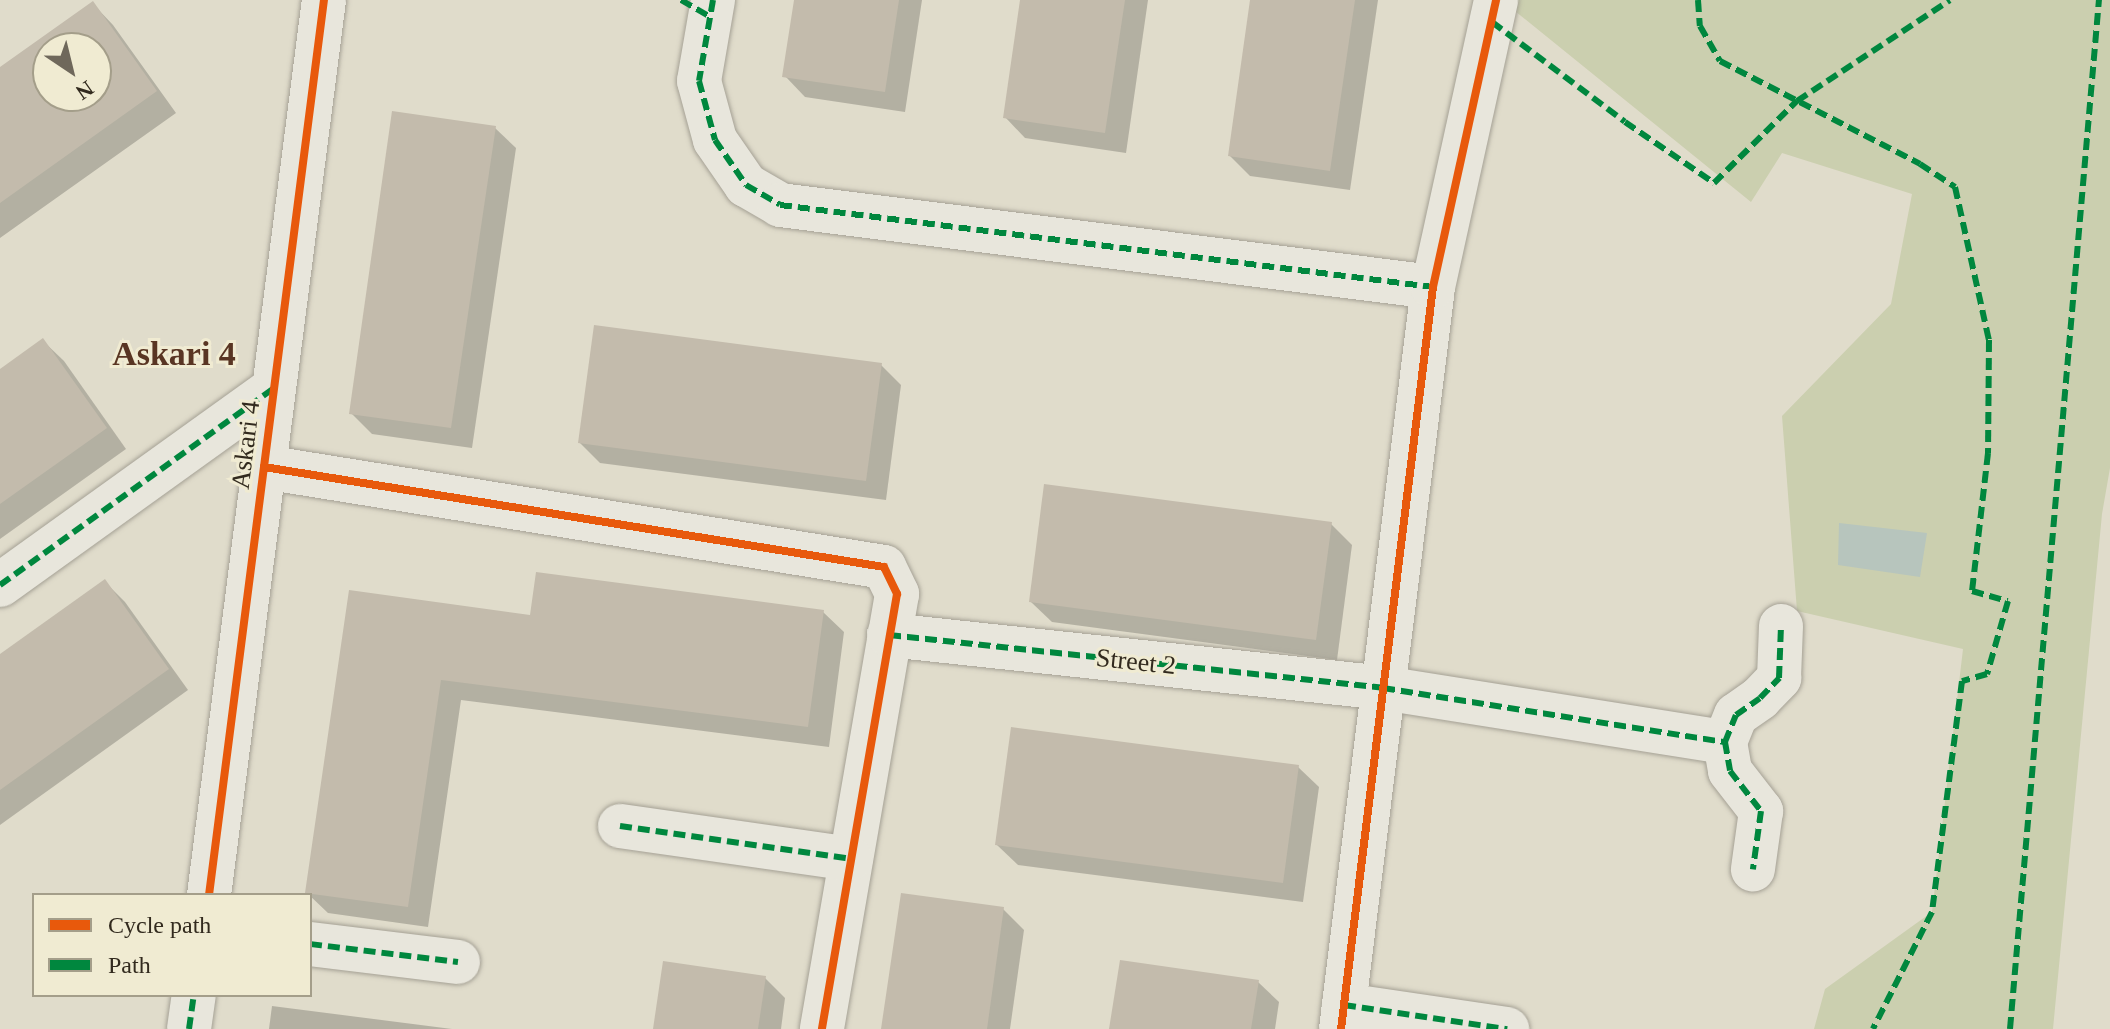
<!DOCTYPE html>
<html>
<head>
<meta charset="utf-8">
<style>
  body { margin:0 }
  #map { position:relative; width:2110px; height:1029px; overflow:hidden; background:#e0dccb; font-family:Georgia,serif }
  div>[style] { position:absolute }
  .green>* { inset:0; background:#cbcfaf }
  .water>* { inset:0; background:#b7c5bd }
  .shadow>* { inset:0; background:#0003 }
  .building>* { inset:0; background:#c3bbac }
  .roads { filter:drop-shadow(0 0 2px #a5a195) drop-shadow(0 0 2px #a5a195) }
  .street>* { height:44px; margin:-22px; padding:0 22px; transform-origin:22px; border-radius:22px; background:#e8e6dc }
  .quiet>* { height:6px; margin-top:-3px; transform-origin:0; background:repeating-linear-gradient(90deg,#00873e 0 12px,transparent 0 18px) }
  .cycleway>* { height:8px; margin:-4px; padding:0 4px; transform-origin:4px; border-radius:4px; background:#e8590c }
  span { translate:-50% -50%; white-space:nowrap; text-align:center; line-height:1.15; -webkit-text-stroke:6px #f0ebd2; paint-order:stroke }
  .street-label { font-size:26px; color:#322a1e }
  .district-label { font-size:34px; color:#593523; font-weight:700 }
  .legend { position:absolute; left:32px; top:893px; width:280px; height:104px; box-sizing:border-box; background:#f0ebd2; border:2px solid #a49e8a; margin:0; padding:10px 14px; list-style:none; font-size:24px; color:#322a1e }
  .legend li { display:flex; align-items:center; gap:16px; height:40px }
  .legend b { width:40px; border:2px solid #a49e8a }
  .north { position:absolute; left:32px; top:32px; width:80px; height:80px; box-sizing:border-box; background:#f0ebd2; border:2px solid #a49e8a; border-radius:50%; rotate:145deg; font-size:22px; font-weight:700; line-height:32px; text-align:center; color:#322a1e }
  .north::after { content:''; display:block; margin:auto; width:28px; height:36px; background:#6f685b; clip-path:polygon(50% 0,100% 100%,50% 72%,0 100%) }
</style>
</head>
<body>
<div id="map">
  <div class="green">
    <div style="clip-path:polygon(1511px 0,2110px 0,2110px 468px,2102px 514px,2053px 1029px,1814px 1029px,1825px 989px,1932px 912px,1963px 649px,1797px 611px,1782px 416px,1891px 304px,1912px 194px,1782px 153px,1751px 202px,1510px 7px)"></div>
  </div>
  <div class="water">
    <div style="clip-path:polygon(1839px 523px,1927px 533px,1920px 577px,1838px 565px)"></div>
  </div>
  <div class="shadow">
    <div style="clip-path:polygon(796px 0,922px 0,905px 112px,805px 97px,785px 76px)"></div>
    <div style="clip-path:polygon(1022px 0,1148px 0,1126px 153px,1025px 138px,1005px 117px)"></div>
    <div style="clip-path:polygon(1252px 0,1378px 0,1350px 190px,1250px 176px,1230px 156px)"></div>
    <div style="clip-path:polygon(evenodd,93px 4px,113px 25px,176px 113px,0 238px,0 70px,93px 4px,48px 48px,96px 48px,96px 96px,48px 96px,48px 48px)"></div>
    <div style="clip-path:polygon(495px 128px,516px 148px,472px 448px,372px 434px,351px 413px)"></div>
    <div style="clip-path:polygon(43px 341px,64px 361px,126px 449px,0 539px,0 371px)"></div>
    <div style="clip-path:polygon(881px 365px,901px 385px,886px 500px,600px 463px,580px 443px)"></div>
    <div style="clip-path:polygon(1331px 524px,1352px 545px,1337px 660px,1052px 622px,1031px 602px)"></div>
    <div style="clip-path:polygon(105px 582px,125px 602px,188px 690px,0 825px,0 657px)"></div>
    <div style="clip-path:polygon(350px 592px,532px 618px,823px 612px,844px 632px,829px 747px,461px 700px,428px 927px,328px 913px,307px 893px)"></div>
    <div style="clip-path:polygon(1298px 767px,1319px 787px,1303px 902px,1018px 865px,997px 845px)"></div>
    <div style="clip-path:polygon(1003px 909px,1024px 930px,1010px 1029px,883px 1029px)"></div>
    <div style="clip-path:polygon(765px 978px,785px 998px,781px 1029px,655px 1029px)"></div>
    <div style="clip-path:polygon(1258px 982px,1279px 1002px,1275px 1029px,1111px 1029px)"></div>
    <div style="clip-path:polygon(272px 1006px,452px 1029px,269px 1029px)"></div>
  </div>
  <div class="building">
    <div style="clip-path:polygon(794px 0,899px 0,885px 92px,782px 77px)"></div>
    <div style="clip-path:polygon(1020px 0,1125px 0,1105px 133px,1003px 118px)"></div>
    <div style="clip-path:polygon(1250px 0,1355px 0,1330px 171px,1228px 156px)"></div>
    <div style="clip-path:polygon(evenodd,93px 1px,157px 91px,0 203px,0 67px,93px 1px,48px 48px,96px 48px,96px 96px,48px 96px,48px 48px)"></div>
    <div style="clip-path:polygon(392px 111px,496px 126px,451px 428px,349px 414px)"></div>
    <div style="clip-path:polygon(594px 325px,882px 363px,866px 481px,578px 443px)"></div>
    <div style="clip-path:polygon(43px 338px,107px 428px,0 504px,0 369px)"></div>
    <div style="clip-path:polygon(1044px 484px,1332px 522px,1316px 640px,1029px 602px)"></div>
    <div style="clip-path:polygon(536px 572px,824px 610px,808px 727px,441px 680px,408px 907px,305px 893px,349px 590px,530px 615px)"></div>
    <div style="clip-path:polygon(105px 579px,169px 669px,0 790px,0 654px)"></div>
    <div style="clip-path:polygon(1011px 727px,1299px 765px,1283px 883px,995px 845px)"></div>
    <div style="clip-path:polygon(901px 893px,1004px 907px,987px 1029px,881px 1029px)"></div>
    <div style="clip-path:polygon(1120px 960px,1259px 980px,1251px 1029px,1109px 1029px)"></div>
    <div style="clip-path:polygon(663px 961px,766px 976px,758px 1029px,653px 1029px)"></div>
  </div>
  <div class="roads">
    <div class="street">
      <div style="left:713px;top:0;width:82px;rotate:99.8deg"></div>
      <div style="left:699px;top:81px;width:61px;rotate:74.8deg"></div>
      <div style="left:715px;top:140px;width:55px;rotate:55.4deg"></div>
      <div style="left:746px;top:185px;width:39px;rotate:30deg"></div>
      <div style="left:780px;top:205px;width:658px;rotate:7.16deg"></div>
      <div style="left:264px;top:467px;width:628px;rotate:9.16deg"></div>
      <div style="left:884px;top:567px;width:30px;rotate:64deg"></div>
      <div style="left:897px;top:594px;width:441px;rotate:99.8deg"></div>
      <div style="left:0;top:585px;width:336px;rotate:-35.7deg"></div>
      <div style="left:889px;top:635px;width:497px;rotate:6.1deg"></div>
      <div style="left:1383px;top:688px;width:346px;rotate:9deg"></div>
      <div style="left:1725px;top:742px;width:29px;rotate:80deg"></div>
      <div style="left:1730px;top:771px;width:51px;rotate:52.2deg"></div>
      <div style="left:1761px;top:811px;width:59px;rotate:97.9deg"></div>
      <div style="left:1725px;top:742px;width:29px;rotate:-68deg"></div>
      <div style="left:1736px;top:715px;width:29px;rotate:-35deg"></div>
      <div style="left:1760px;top:698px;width:28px;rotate:-46deg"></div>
      <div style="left:1779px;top:678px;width:52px;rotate:-87.8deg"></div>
      <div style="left:620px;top:826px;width:233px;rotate:8.1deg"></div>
      <div style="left:209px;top:895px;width:902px;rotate:-82.68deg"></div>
      <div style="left:310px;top:944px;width:149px;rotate:6.9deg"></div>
      <div style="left:1344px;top:1005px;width:165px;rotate:8.4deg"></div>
      <div style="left:189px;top:1029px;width:34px;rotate:-82deg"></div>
      <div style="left:1341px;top:1029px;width:748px;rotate:-82.93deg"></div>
      <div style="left:1433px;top:287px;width:294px;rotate:-77.6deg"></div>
    </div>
  </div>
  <div class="quiet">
    <div style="left:681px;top:0;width:34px;rotate:30deg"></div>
    <div style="left:713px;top:0;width:82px;rotate:99.8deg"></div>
    <div style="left:699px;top:81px;width:61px;rotate:74.8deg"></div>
    <div style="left:715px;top:140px;width:55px;rotate:55.4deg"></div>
    <div style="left:746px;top:185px;width:39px;rotate:30deg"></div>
    <div style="left:780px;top:205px;width:658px;rotate:7.16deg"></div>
    <div style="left:1698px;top:0;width:26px;rotate:86deg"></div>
    <div style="left:1700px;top:26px;width:40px;rotate:60.3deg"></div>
    <div style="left:1720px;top:61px;width:225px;rotate:27.2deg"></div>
    <div style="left:1920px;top:164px;width:42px;rotate:33.3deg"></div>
    <div style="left:1955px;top:187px;width:157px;rotate:77.5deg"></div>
    <div style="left:1989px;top:340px;width:113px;rotate:90.5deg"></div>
    <div style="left:1988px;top:453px;width:139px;rotate:96.6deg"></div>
    <div style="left:1972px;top:591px;width:37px;rotate:16deg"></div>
    <div style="left:2008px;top:601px;width:76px;rotate:106deg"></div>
    <div style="left:1987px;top:674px;width:26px;rotate:164deg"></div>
    <div style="left:1962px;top:681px;width:233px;rotate:97.4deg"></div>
    <div style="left:1932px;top:912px;width:131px;rotate:116.8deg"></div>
    <div style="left:1492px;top:22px;width:166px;rotate:36.9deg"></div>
    <div style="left:1625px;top:122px;width:108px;rotate:34.4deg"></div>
    <div style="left:1714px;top:183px;width:117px;rotate:-44.7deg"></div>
    <div style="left:1797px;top:101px;width:183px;rotate:-33.4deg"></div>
    <div style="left:0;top:585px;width:336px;rotate:-35.7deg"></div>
    <div style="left:889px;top:635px;width:497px;rotate:6.1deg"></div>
    <div style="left:1383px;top:688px;width:346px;rotate:9deg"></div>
    <div style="left:1725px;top:742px;width:29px;rotate:80deg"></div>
    <div style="left:1730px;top:771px;width:51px;rotate:52.2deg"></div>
    <div style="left:1761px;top:811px;width:59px;rotate:97.9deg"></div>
    <div style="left:1725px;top:742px;width:29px;rotate:-68deg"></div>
    <div style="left:1736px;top:715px;width:29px;rotate:-35deg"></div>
    <div style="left:1760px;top:698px;width:28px;rotate:-46deg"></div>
    <div style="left:1779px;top:678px;width:52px;rotate:-87.8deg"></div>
    <div style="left:620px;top:826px;width:233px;rotate:8.1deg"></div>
    <div style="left:310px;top:944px;width:149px;rotate:6.9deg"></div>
    <div style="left:1344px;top:1005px;width:165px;rotate:8.4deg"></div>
    <div style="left:189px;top:1029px;width:34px;rotate:-82deg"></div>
    <div style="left:2010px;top:1029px;width:1033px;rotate:-85.06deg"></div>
  </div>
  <div class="cycleway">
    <div style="left:264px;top:467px;width:628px;rotate:9.16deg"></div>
    <div style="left:884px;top:567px;width:30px;rotate:64deg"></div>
    <div style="left:897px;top:594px;width:441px;rotate:99.8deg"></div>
    <div style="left:209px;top:895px;width:902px;rotate:-82.68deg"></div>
    <div style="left:1341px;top:1029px;width:748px;rotate:-82.93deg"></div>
    <div style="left:1433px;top:287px;width:294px;rotate:-77.6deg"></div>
  </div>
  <div class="street-label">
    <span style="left:246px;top:445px;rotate:-83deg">Askari 4</span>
    <span style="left:1136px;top:662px;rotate:6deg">Street 2</span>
  </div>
  <div class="district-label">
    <span style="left:174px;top:354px">Askari 4</span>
  </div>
  <ul class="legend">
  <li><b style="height:10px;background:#e8590c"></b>Cycle path</li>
  <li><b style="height:10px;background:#00873e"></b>Path</li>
  </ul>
  <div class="north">N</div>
</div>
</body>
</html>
